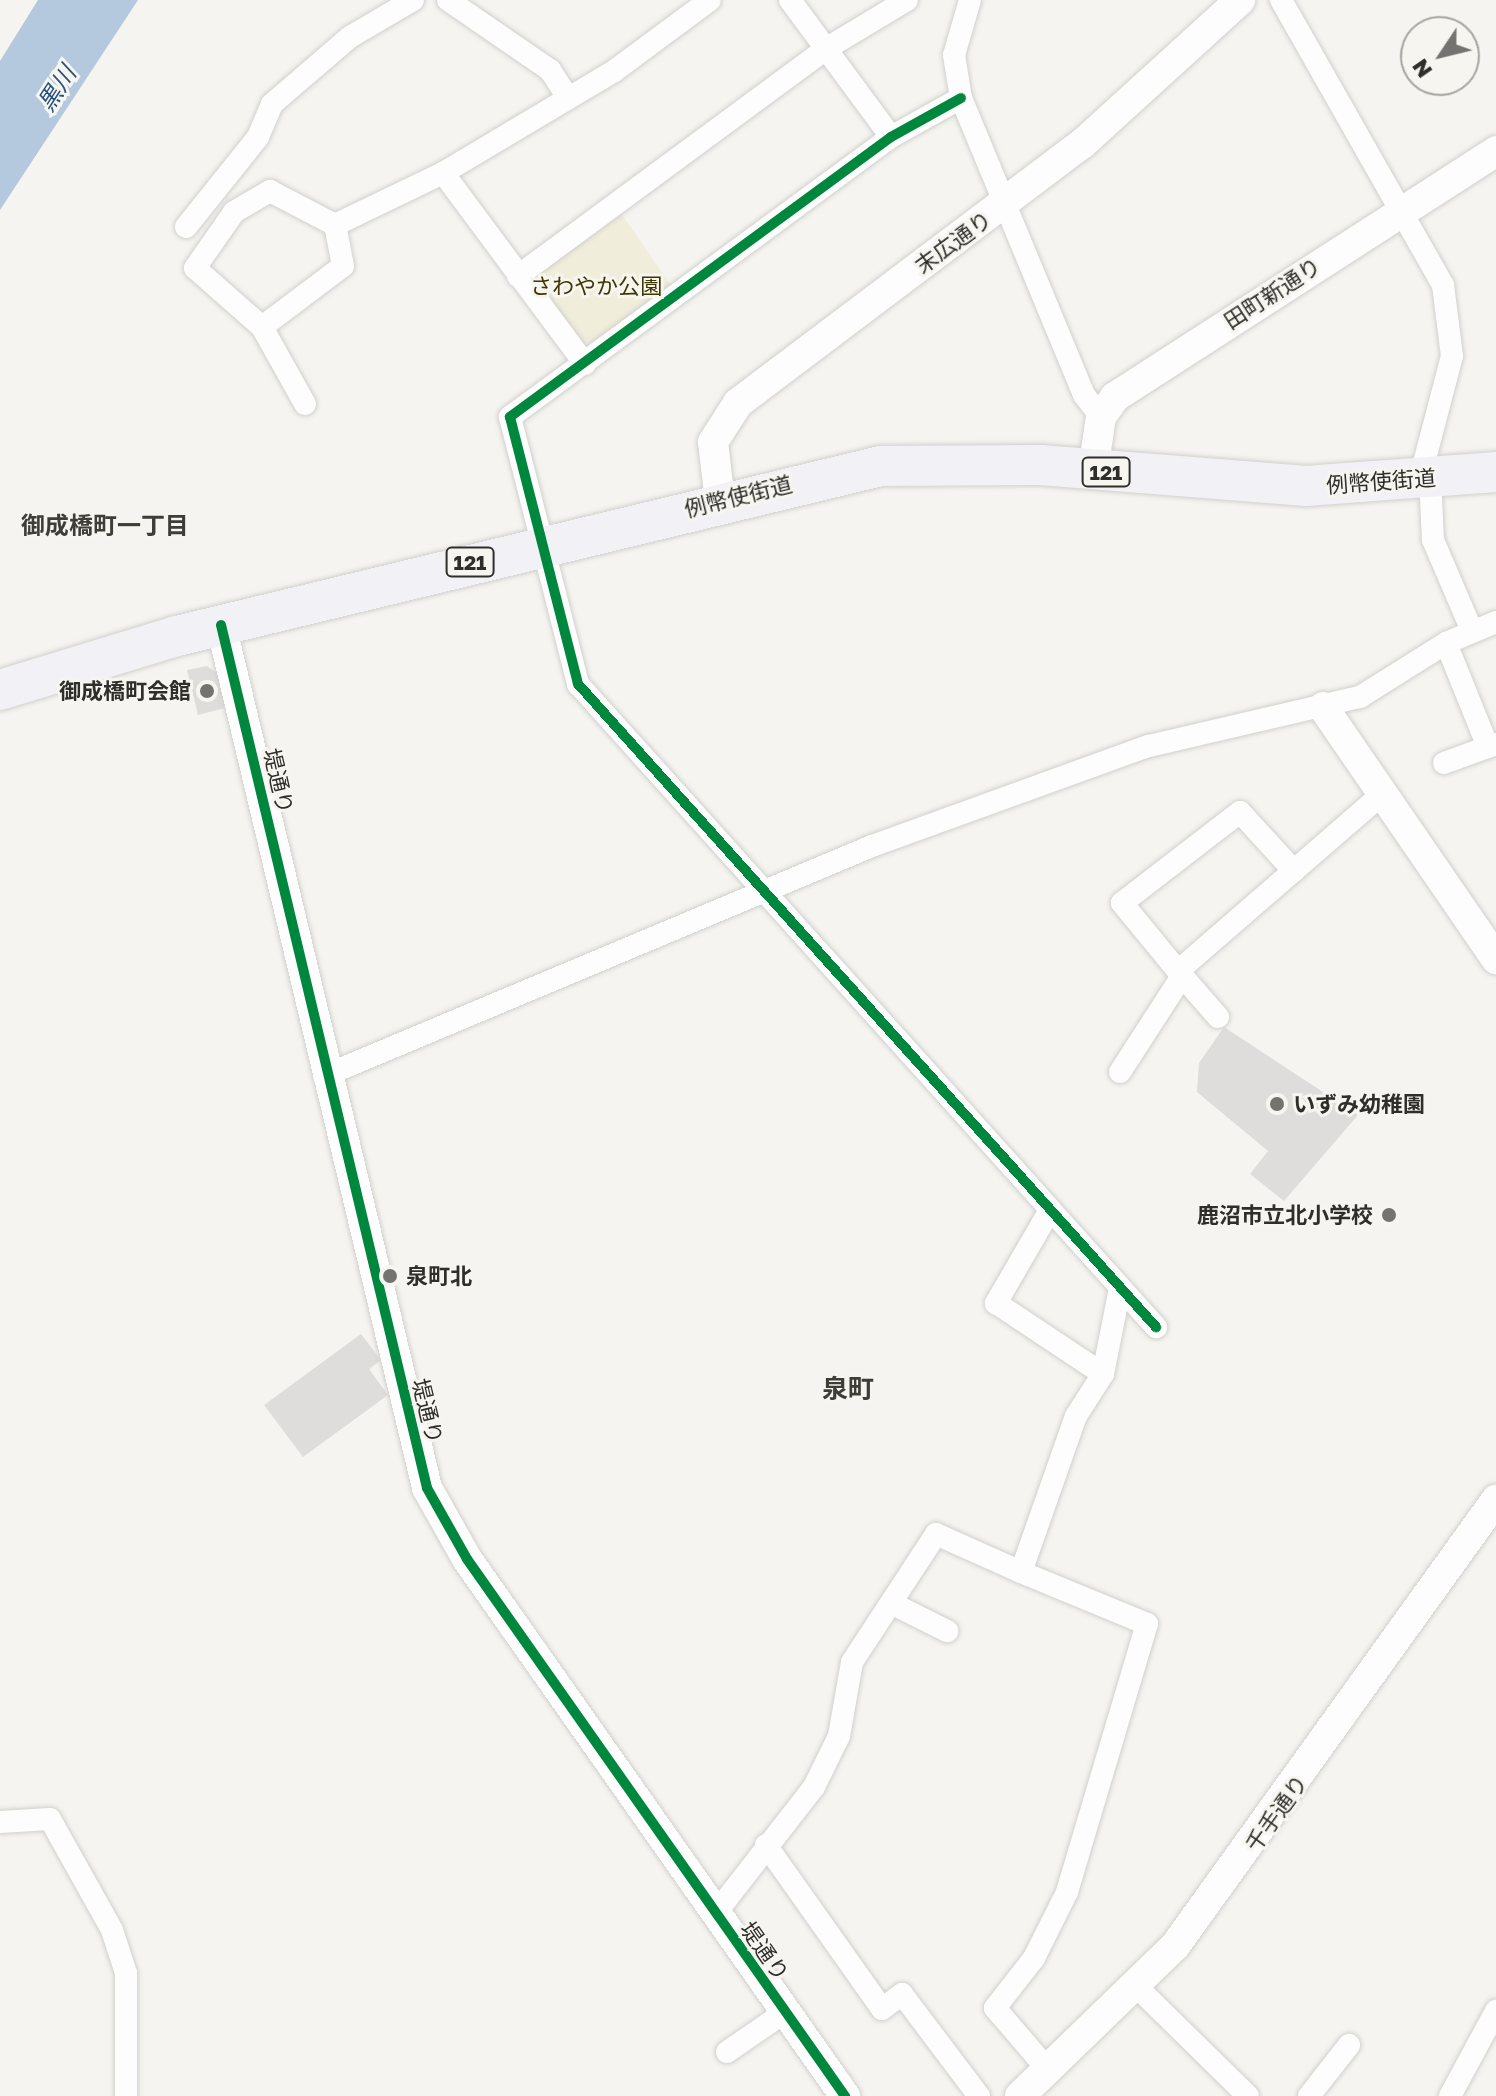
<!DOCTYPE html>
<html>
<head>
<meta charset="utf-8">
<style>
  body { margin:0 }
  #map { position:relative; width:1496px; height:2096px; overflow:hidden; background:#f5f4f0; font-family:"Golos Text","Noto Sans JP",sans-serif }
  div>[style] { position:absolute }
  .green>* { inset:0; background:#f0eddb }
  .water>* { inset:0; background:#b4c8de }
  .building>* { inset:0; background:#dedddb }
  .roads { filter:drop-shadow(0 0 2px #d1d0cd) drop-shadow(0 0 2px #d1d0cd) }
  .street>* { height:22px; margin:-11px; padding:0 11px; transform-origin:11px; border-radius:11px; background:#fefdfd }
  .secondary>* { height:30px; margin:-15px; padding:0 15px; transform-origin:15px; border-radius:15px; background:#fefdfd }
  .highway>* { height:40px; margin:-20px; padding:0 20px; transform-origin:20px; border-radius:20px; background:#f2f1f5 }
  .cycleway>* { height:10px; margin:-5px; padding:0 5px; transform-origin:5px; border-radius:5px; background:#00873e }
  .dots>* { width:22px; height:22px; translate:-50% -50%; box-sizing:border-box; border:4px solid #f6f5ef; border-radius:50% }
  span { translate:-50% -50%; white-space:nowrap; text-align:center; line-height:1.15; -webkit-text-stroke:6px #f6f5ef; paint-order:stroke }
  .shield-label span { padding:2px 6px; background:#f6f5ef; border:2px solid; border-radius:6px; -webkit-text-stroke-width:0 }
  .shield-label { font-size:20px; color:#2e2e2b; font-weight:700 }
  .street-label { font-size:22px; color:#2e2e2b }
  .park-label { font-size:22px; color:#3f3600 }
  .poi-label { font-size:22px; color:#2e2e2b; font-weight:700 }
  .right { translate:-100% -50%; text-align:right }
  .left { translate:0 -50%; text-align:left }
  .water-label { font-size:24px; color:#28517d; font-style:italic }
  .neighbourhood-label { font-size:24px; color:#3e3d38; font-weight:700 }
  .quarter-label { font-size:26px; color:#3e3d38; font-weight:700 }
  .north { position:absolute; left:1400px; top:16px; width:80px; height:80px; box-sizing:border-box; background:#f6f5ef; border:2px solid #a6a5a1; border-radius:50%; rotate:235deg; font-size:22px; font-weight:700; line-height:32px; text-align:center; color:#2e2e2b }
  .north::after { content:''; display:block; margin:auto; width:28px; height:36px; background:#747370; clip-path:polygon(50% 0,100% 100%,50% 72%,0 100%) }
</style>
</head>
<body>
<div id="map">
  <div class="green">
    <div style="clip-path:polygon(620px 212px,671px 285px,595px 343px,578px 342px,538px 286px,541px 271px)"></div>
  </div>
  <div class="water">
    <div style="clip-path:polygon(38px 0,138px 0,0 210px,0 61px)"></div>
  </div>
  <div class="building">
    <div style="clip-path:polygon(207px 666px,218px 674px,225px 708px,198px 715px,187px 670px)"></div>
    <div style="clip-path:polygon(1224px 1027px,1358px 1115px,1284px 1201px,1250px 1174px,1268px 1151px,1197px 1092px,1199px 1063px)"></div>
    <div style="clip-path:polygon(361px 1334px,381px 1360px,369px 1369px,388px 1395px,303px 1457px,264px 1405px)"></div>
  </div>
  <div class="roads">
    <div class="street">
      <div style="left:448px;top:0;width:124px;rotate:34.5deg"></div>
      <div style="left:550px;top:70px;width:33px;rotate:57deg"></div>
      <div style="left:790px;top:0;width:170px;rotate:53.6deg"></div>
      <div style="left:970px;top:0;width:57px;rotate:106.2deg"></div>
      <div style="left:954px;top:55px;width:44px;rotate:80.8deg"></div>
      <div style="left:961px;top:98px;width:321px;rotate:67.5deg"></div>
      <div style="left:1084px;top:395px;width:28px;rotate:52deg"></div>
      <div style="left:1281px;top:0;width:328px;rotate:60.4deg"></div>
      <div style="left:1443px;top:285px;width:72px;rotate:82.8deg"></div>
      <div style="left:1452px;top:356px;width:126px;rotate:104.7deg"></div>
      <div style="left:961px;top:98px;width:80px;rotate:150.9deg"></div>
      <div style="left:891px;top:137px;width:473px;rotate:143.7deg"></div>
      <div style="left:510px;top:417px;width:276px;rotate:75.7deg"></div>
      <div style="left:578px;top:684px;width:865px;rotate:48.05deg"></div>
      <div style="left:186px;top:227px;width:115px;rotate:-51.3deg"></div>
      <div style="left:258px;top:137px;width:36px;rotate:-67deg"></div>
      <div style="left:272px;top:104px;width:103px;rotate:-40.7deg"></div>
      <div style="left:350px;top:37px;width:73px;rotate:-30.4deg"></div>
      <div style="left:518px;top:276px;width:386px;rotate:-36.4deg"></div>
      <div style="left:829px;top:47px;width:91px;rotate:-31.1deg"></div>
      <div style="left:262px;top:327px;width:101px;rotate:-37deg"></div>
      <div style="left:343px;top:266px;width:42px;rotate:-101deg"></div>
      <div style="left:585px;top:364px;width:238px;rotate:-126.6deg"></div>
      <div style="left:443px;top:173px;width:199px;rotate:-30.8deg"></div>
      <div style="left:614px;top:71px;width:119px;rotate:-36.5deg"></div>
      <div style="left:305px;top:404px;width:88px;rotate:-119.2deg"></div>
      <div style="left:262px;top:327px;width:89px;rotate:-138.6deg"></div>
      <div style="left:195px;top:268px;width:68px;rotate:-55.1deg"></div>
      <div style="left:234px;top:212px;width:42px;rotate:-30.3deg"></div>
      <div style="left:270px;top:191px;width:73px;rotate:27.6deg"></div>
      <div style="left:335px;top:225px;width:120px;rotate:-25.7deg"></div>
      <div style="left:1430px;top:477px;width:63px;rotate:87.3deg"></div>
      <div style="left:1433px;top:540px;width:99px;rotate:66.8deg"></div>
      <div style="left:1446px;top:643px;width:112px;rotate:68deg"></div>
      <div style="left:1444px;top:763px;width:55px;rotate:-20.1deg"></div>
      <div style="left:1294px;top:871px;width:80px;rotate:-132.5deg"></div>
      <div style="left:1240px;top:812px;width:149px;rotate:142.4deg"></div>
      <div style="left:1122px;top:903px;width:88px;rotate:50.5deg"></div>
      <div style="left:1178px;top:971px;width:267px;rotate:-40.9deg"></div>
      <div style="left:1178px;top:971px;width:61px;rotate:49deg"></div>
      <div style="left:1120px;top:1072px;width:114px;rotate:-57.1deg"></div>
      <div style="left:324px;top:1076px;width:594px;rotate:-22.77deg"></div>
      <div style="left:872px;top:846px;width:294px;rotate:-19.9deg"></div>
      <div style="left:1149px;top:746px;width:217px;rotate:-13.1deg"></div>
      <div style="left:1360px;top:697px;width:102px;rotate:-32.1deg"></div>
      <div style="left:1446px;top:643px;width:54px;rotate:-22.8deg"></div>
      <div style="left:1050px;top:1210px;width:108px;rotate:120.1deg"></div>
      <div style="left:996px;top:1303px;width:128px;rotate:33.6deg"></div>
      <div style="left:891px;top:1603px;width:63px;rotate:26.6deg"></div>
      <div style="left:0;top:1822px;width:50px;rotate:-3.4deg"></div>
      <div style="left:50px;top:1819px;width:127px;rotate:60.8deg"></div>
      <div style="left:112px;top:1930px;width:45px;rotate:72deg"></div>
      <div style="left:126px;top:1973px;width:123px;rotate:90deg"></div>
      <div style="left:766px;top:1845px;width:201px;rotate:54.7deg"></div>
      <div style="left:882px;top:2009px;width:25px;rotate:-37deg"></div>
      <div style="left:902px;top:1994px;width:128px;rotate:53deg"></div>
      <div style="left:715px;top:1914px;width:161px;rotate:-52.1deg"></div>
      <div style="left:814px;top:1787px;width:57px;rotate:-63.9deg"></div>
      <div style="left:839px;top:1736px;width:75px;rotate:-80deg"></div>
      <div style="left:852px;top:1662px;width:153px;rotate:-56.7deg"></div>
      <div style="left:936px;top:1534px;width:93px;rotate:24.1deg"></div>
      <div style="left:1138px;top:1988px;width:154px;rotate:44.5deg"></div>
      <div style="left:727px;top:2052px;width:70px;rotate:-34.6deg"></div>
      <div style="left:1049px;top:2071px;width:83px;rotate:-130.6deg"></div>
      <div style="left:995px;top:2008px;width:63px;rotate:-52deg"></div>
      <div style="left:1034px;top:1958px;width:74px;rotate:-63.4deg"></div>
      <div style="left:1067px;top:1892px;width:280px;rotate:-73.4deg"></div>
      <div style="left:1147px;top:1624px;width:136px;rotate:-157.6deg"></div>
      <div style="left:1021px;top:1572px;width:165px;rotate:-70.6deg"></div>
      <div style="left:1076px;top:1416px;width:50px;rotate:-57.3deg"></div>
      <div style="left:1103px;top:1374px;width:88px;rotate:-78.8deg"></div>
      <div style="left:1309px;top:2096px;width:65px;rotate:-51.9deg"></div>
      <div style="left:1450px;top:2096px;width:97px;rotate:-61.6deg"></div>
    </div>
    <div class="secondary">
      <div style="left:1093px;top:470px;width:54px;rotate:-81.4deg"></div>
      <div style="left:1101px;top:417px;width:24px;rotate:-55deg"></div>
      <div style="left:1115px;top:397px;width:454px;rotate:-32.8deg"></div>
      <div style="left:720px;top:501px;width:59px;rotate:-96.8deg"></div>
      <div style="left:713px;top:442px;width:46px;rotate:-57.3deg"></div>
      <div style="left:738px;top:403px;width:431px;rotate:-37deg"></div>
      <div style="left:1082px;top:144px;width:214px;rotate:-42.3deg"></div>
      <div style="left:221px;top:625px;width:887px;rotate:76.57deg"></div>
      <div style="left:427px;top:1488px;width:81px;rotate:60.6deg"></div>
      <div style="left:467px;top:1559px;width:657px;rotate:54.86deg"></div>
      <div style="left:1323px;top:707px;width:306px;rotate:55.5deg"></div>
      <div style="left:1020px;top:2096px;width:216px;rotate:-44.1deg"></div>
      <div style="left:1175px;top:1946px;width:550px;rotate:-54.26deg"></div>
    </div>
    <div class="highway">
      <div style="left:0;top:690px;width:185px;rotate:-17deg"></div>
      <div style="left:177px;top:636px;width:724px;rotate:-13.58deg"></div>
      <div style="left:881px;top:466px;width:159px;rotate:-0.4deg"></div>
      <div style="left:1040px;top:465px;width:267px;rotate:4.5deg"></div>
      <div style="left:1306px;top:486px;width:191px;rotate:-4.2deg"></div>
    </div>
  </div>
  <div class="cycleway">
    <div style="left:961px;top:98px;width:80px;rotate:150.9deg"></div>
    <div style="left:891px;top:137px;width:473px;rotate:143.7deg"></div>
    <div style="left:510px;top:417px;width:276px;rotate:75.7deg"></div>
    <div style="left:578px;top:684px;width:865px;rotate:48.05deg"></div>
    <div style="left:221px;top:625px;width:887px;rotate:76.57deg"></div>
    <div style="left:427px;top:1488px;width:81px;rotate:60.6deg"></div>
    <div style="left:467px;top:1559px;width:657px;rotate:54.86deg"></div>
  </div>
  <div class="dots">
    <div style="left:207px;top:691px;background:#747370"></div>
    <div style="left:1277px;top:1104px;background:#747370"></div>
    <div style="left:1389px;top:1215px;background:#747370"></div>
    <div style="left:390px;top:1276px;background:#747370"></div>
  </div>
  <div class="shield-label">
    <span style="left:1106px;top:472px">121</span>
    <span style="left:470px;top:562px">121</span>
  </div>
  <div class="street-label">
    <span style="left:953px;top:242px;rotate:-36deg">末広通り</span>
    <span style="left:1272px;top:293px;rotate:-33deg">田町新通り</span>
    <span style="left:1381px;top:481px;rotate:-4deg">例幣使街道</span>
    <span style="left:738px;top:496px;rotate:-14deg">例幣使街道</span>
    <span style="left:279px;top:781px;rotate:77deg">堤通り</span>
    <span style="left:428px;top:1411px;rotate:76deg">堤通り</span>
    <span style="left:1276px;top:1813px;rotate:-54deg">千手通り</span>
    <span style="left:765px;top:1951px;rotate:55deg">堤通り</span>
  </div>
  <div class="park-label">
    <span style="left:596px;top:286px">さわやか公園</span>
  </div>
  <div class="poi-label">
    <span class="right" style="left:191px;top:691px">御成橋町会館</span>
    <span class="left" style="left:1293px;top:1104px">いずみ幼稚園</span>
    <span class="right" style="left:1373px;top:1215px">鹿沼市立北小学校</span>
    <span class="left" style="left:406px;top:1276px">泉町北</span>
  </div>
  <div class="water-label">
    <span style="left:56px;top:88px;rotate:-57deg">黒川</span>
  </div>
  <div class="neighbourhood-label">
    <span style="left:105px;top:525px">御成橋町一丁目</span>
  </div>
  <div class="quarter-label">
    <span style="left:848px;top:1389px">泉町</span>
  </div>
  <div class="north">N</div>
</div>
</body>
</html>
